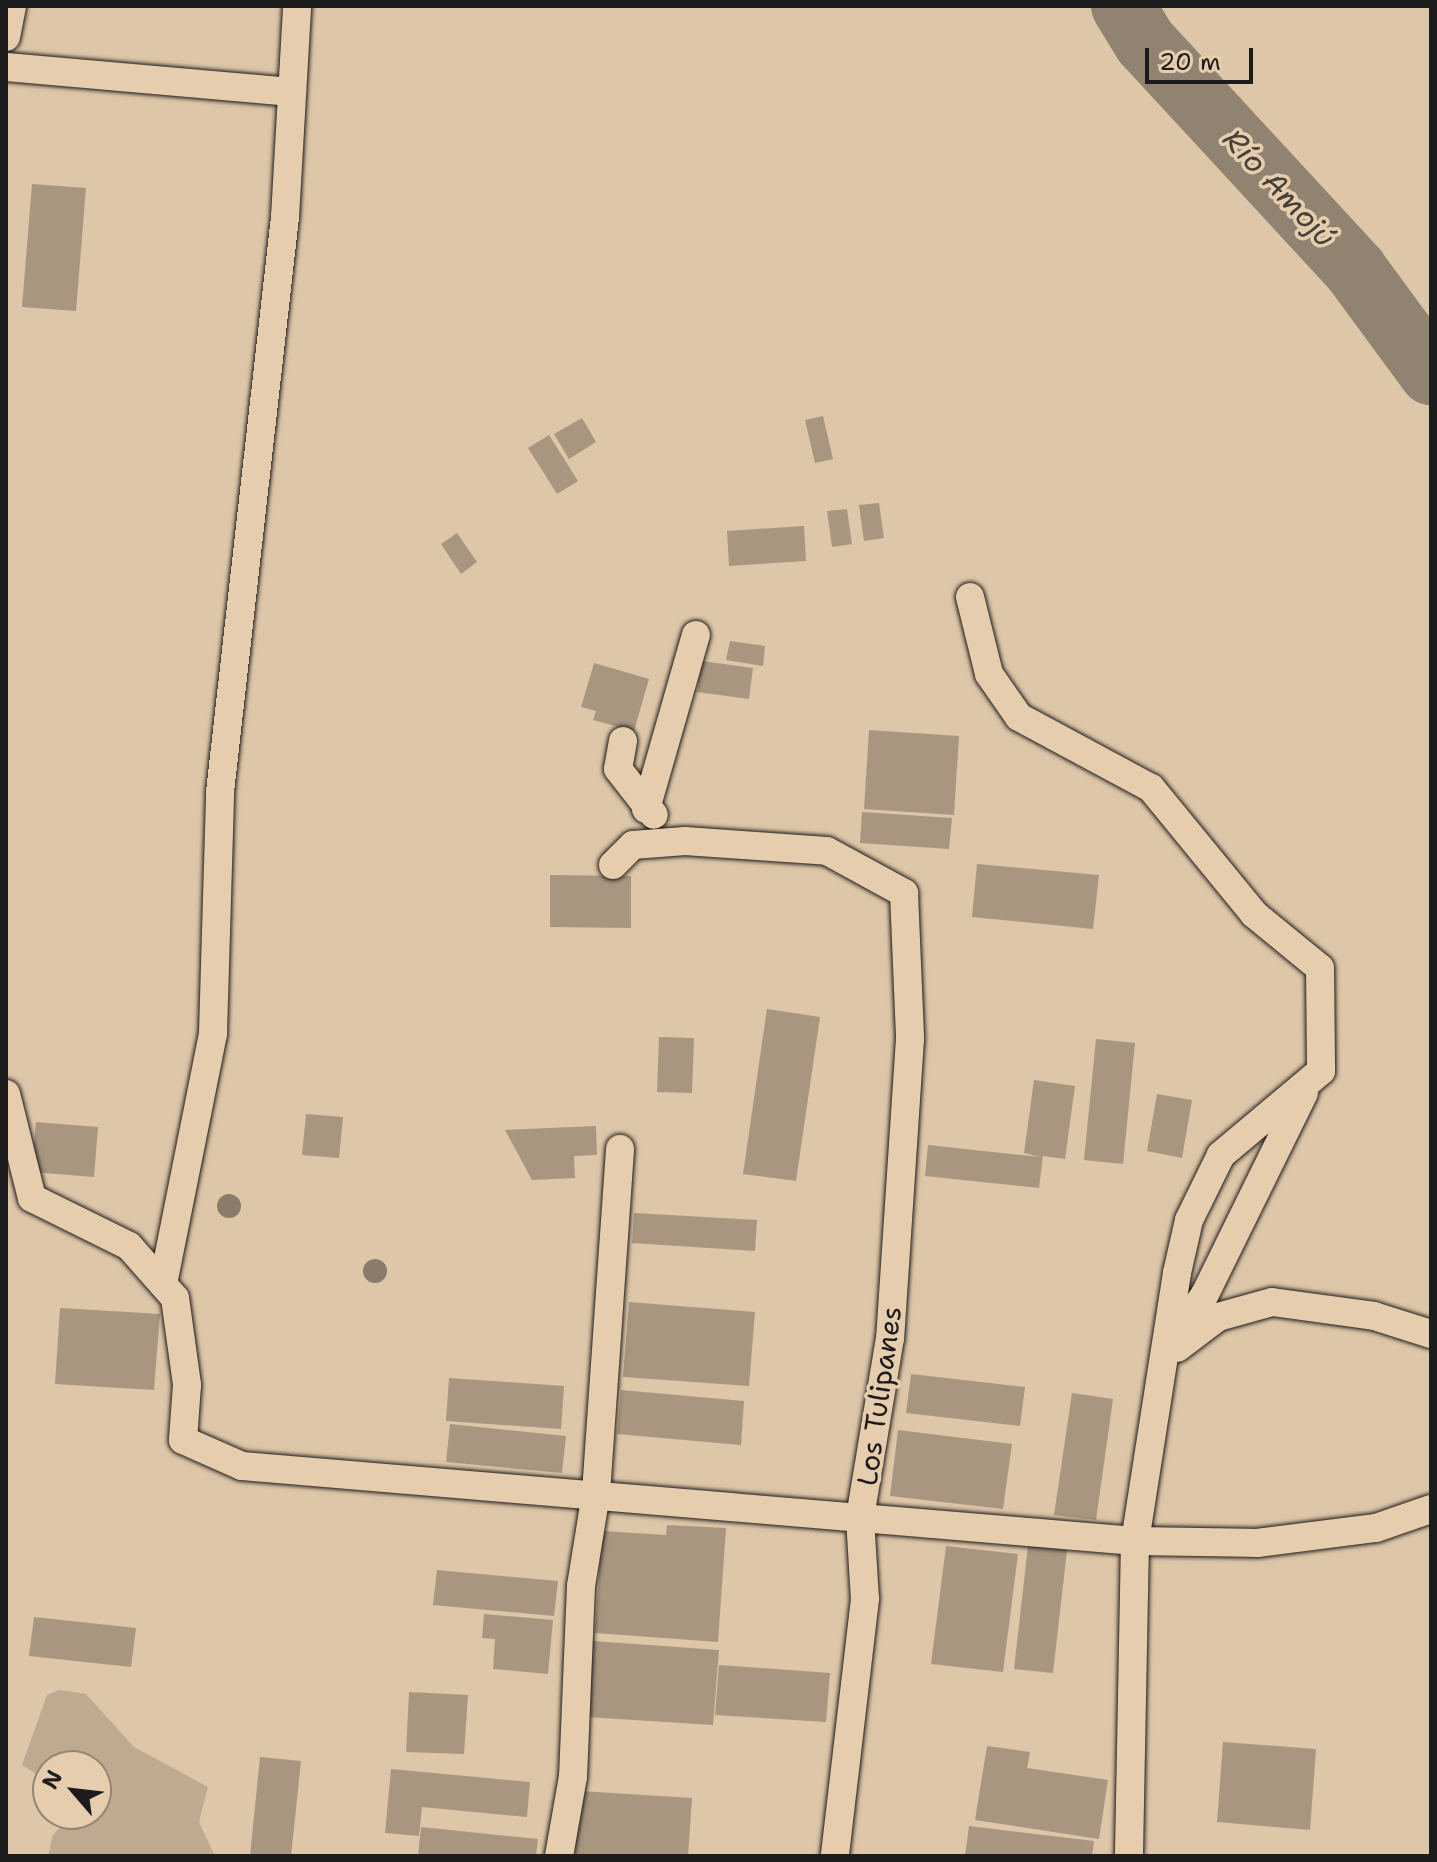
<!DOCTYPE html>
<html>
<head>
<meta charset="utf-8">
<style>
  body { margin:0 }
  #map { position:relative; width:1437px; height:1862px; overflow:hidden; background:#dec6a8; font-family:"Shantell Sans",sans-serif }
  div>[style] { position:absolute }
  .green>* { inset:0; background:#beaa91 }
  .river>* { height:64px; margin:-32px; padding:0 32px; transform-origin:32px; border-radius:32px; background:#918371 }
  .building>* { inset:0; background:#a89681 }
  .roads { filter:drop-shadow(0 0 2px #1c1c1c) drop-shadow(0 0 2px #1c1c1c) }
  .street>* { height:28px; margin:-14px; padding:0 14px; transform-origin:14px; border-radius:14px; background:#e6cdae }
  .trees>* { width:24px; height:24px; margin:-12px; border-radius:50%; background:#897c6b }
  span { translate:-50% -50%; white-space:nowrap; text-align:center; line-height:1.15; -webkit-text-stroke:7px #e6cdae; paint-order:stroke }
  .street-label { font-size:28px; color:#1c1c1c }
  .water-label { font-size:30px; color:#45403a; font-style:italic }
  .frame { position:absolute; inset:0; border:8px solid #1c1c1c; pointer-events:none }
  .north { position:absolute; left:32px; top:1750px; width:80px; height:80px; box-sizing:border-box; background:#e6cdae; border:2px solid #958674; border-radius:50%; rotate:298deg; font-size:22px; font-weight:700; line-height:32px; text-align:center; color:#1c1c1c }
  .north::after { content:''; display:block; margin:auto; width:28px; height:36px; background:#1c1c1c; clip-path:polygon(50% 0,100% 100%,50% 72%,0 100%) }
  .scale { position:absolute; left:1145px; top:48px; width:108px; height:36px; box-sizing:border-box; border:4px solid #1c1c1c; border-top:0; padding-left:10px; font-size:24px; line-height:28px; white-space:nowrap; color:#1c1c1c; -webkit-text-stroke:6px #e6cdae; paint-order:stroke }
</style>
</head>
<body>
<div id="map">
  <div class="green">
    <div style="clip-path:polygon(59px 1690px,86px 1694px,134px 1747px,208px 1787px,199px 1822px,215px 1856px,48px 1856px,53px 1835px,73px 1814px,96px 1814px,96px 1766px,48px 1766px,48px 1782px,22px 1765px,47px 1695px)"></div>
  </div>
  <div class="river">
    <div style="left:1123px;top:6px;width:42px;rotate:58.6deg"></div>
    <div style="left:1145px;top:42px;width:311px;rotate:47.3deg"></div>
    <div style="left:1356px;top:271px;width:127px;rotate:53.7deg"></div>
  </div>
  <div class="building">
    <div style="clip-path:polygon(32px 184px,86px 188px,76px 311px,22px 307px)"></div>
    <div style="clip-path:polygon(823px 416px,833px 459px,815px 463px,805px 420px)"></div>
    <div style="clip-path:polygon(582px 418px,596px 442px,569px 459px,554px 434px)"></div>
    <div style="clip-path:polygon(549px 435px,578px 481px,557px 494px,528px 448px)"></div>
    <div style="clip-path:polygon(879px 503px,884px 538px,864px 541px,859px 505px)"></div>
    <div style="clip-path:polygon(847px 509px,852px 544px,832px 547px,827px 511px)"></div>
    <div style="clip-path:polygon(804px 526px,806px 561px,729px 566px,727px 531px)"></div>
    <div style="clip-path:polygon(457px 533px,477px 562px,461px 574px,441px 544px)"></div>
    <div style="clip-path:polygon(730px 641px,765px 646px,763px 666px,726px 660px)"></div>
    <div style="clip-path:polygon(702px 661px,753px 668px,749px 699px,697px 692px)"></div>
    <div style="clip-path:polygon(594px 663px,649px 679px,634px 731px,593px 720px,596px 711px,581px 707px)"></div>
    <div style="clip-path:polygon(869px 730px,959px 736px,954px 815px,864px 809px)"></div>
    <div style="clip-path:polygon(862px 812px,952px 818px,949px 849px,860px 843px)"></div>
    <div style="clip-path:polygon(977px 864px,1099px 875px,1093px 929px,972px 917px)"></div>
    <div style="clip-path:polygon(550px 875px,631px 876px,631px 928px,550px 927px)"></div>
    <div style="clip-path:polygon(767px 1009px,820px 1017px,796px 1181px,743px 1174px)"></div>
    <div style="clip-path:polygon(659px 1037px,694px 1038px,692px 1093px,657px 1092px)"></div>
    <div style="clip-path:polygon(1096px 1039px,1135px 1043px,1123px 1164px,1084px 1160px)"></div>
    <div style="clip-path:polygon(1034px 1080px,1075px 1086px,1065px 1159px,1043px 1156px,1039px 1188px,925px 1176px,928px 1145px,1040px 1157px,1024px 1153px)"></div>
    <div style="clip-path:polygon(1157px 1094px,1192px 1100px,1182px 1158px,1147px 1151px)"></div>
    <div style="clip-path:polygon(306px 1114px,343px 1117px,339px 1158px,302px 1155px)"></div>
    <div style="clip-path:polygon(36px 1122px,98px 1127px,94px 1177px,31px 1172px)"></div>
    <div style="clip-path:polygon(596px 1126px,597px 1155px,574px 1156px,575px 1178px,532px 1180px,505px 1130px)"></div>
    <div style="clip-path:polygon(634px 1213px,757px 1220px,755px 1251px,632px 1243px)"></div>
    <div style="clip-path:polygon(629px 1302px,755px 1312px,749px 1386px,623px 1377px)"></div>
    <div style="clip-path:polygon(60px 1308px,160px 1314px,154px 1390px,55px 1384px)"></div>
    <div style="clip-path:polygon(911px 1374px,1025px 1387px,1020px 1426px,906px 1413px)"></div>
    <div style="clip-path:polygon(449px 1378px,564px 1386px,561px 1429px,446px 1421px)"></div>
    <div style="clip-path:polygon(621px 1390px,744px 1401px,741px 1445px,617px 1434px)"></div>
    <div style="clip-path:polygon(1072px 1393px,1113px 1399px,1096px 1520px,1054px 1515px)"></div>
    <div style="clip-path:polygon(450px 1424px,566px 1436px,562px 1473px,446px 1462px)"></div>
    <div style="clip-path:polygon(898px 1430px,1012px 1444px,1003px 1509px,890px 1496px)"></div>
    <div style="clip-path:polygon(667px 1525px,726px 1528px,718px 1642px,595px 1633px,602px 1531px,666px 1535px)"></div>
    <div style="clip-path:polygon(946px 1546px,1018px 1554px,1003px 1672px,931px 1664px)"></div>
    <div style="clip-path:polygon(1028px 1546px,1067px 1550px,1053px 1673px,1014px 1669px)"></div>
    <div style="clip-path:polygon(437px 1570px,558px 1581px,554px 1616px,433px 1605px)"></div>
    <div style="clip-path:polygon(484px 1614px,553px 1620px,548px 1674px,493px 1669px,495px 1639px,482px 1638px)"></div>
    <div style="clip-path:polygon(34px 1617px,136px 1628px,131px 1667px,29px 1656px)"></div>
    <div style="clip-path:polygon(593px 1641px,719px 1650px,713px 1725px,587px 1717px)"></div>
    <div style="clip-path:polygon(719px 1665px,830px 1673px,826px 1722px,715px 1715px)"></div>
    <div style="clip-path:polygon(409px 1692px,468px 1695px,464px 1754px,406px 1752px)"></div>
    <div style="clip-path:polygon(1223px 1742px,1316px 1749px,1310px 1830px,1217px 1822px)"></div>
    <div style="clip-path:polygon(987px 1746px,1030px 1752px,1027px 1768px,1108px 1780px,1099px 1839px,975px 1820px)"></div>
    <div style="clip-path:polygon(260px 1757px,301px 1761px,291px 1856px,250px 1856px)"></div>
    <div style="clip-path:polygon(391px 1769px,530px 1782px,527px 1817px,422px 1807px,419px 1836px,385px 1833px)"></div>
    <div style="clip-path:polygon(580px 1791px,692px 1798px,688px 1856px,575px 1856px)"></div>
    <div style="clip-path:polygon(969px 1826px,1094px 1841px,1092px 1856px,965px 1856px)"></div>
    <div style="clip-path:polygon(421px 1827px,538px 1839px,536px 1856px,418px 1856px)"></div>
  </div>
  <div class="roads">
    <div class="street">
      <div style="left:6px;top:37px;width:32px;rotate:-79deg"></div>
      <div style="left:6px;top:67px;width:287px;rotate:5deg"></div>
      <div style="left:970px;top:597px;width:79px;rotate:76.1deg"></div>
      <div style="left:989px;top:674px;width:52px;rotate:55.1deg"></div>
      <div style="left:1019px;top:717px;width:150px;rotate:28.3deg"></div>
      <div style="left:1151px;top:788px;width:163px;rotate:50.7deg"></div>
      <div style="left:1254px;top:914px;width:85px;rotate:39.3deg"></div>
      <div style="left:1320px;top:968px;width:103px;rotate:89.4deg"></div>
      <div style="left:1321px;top:1071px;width:131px;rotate:140deg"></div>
      <div style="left:1221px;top:1155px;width:72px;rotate:116.2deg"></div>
      <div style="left:1189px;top:1220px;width:54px;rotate:102.8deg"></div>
      <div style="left:1177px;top:1273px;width:271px;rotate:98.9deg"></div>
      <div style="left:1135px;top:1541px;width:315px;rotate:91.1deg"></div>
      <div style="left:623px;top:741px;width:28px;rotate:100deg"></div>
      <div style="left:618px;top:769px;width:58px;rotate:52deg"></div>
      <div style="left:646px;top:809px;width:181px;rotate:-74deg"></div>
      <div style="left:613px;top:865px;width:28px;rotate:-45deg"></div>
      <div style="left:633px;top:845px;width:52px;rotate:-4.4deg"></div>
      <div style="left:685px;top:841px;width:142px;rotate:4deg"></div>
      <div style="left:827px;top:851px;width:88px;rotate:28.6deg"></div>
      <div style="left:904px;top:893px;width:146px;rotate:87.6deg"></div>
      <div style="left:910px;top:1039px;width:300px;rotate:93.8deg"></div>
      <div style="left:890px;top:1338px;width:182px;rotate:99.5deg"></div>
      <div style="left:860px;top:1518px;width:81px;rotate:86.5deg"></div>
      <div style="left:865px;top:1599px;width:259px;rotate:96.7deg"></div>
      <div style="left:6px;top:1094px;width:107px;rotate:76deg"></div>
      <div style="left:32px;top:1198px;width:108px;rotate:26.3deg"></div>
      <div style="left:129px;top:1246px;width:69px;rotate:48.5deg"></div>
      <div style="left:175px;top:1298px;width:88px;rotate:82.1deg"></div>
      <div style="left:187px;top:1385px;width:55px;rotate:94.2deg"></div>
      <div style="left:183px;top:1440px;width:64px;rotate:23.8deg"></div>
      <div style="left:242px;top:1466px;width:896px;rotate:4.8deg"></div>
      <div style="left:1135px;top:1541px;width:122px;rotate:0.9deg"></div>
      <div style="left:1257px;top:1543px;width:120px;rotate:-7.2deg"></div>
      <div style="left:1376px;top:1528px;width:58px;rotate:-19.1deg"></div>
      <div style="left:163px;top:1284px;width:256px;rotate:-78.7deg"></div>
      <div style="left:213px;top:1033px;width:241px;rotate:-88.3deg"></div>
      <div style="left:220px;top:792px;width:579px;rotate:-83.55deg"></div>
      <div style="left:285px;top:217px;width:211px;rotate:-86.7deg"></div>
      <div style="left:1177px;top:1348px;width:51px;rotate:-37.1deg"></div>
      <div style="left:1218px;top:1317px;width:56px;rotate:-15.5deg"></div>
      <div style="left:1272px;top:1302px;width:103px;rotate:7.8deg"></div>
      <div style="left:1374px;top:1316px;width:60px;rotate:17.5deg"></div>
      <div style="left:1165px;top:1352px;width:70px;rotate:-55.4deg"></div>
      <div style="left:1205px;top:1294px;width:224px;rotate:-63.8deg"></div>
      <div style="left:559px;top:1856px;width:80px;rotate:-80deg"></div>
      <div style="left:573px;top:1777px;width:191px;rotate:-87.6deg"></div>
      <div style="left:581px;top:1586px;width:94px;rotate:-80.8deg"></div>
      <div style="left:596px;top:1493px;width:345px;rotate:-86deg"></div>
    </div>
  </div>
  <div class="trees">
    <div style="left:229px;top:1206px"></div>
    <div style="left:375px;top:1271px"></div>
  </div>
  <div class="street-label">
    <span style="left:879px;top:1396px;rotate:-82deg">Los Tulipanes</span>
  </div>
  <div class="water-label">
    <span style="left:1279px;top:188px;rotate:47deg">Río Amojú</span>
  </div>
  <div class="frame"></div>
  <div class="north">N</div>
  <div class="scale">20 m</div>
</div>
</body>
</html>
